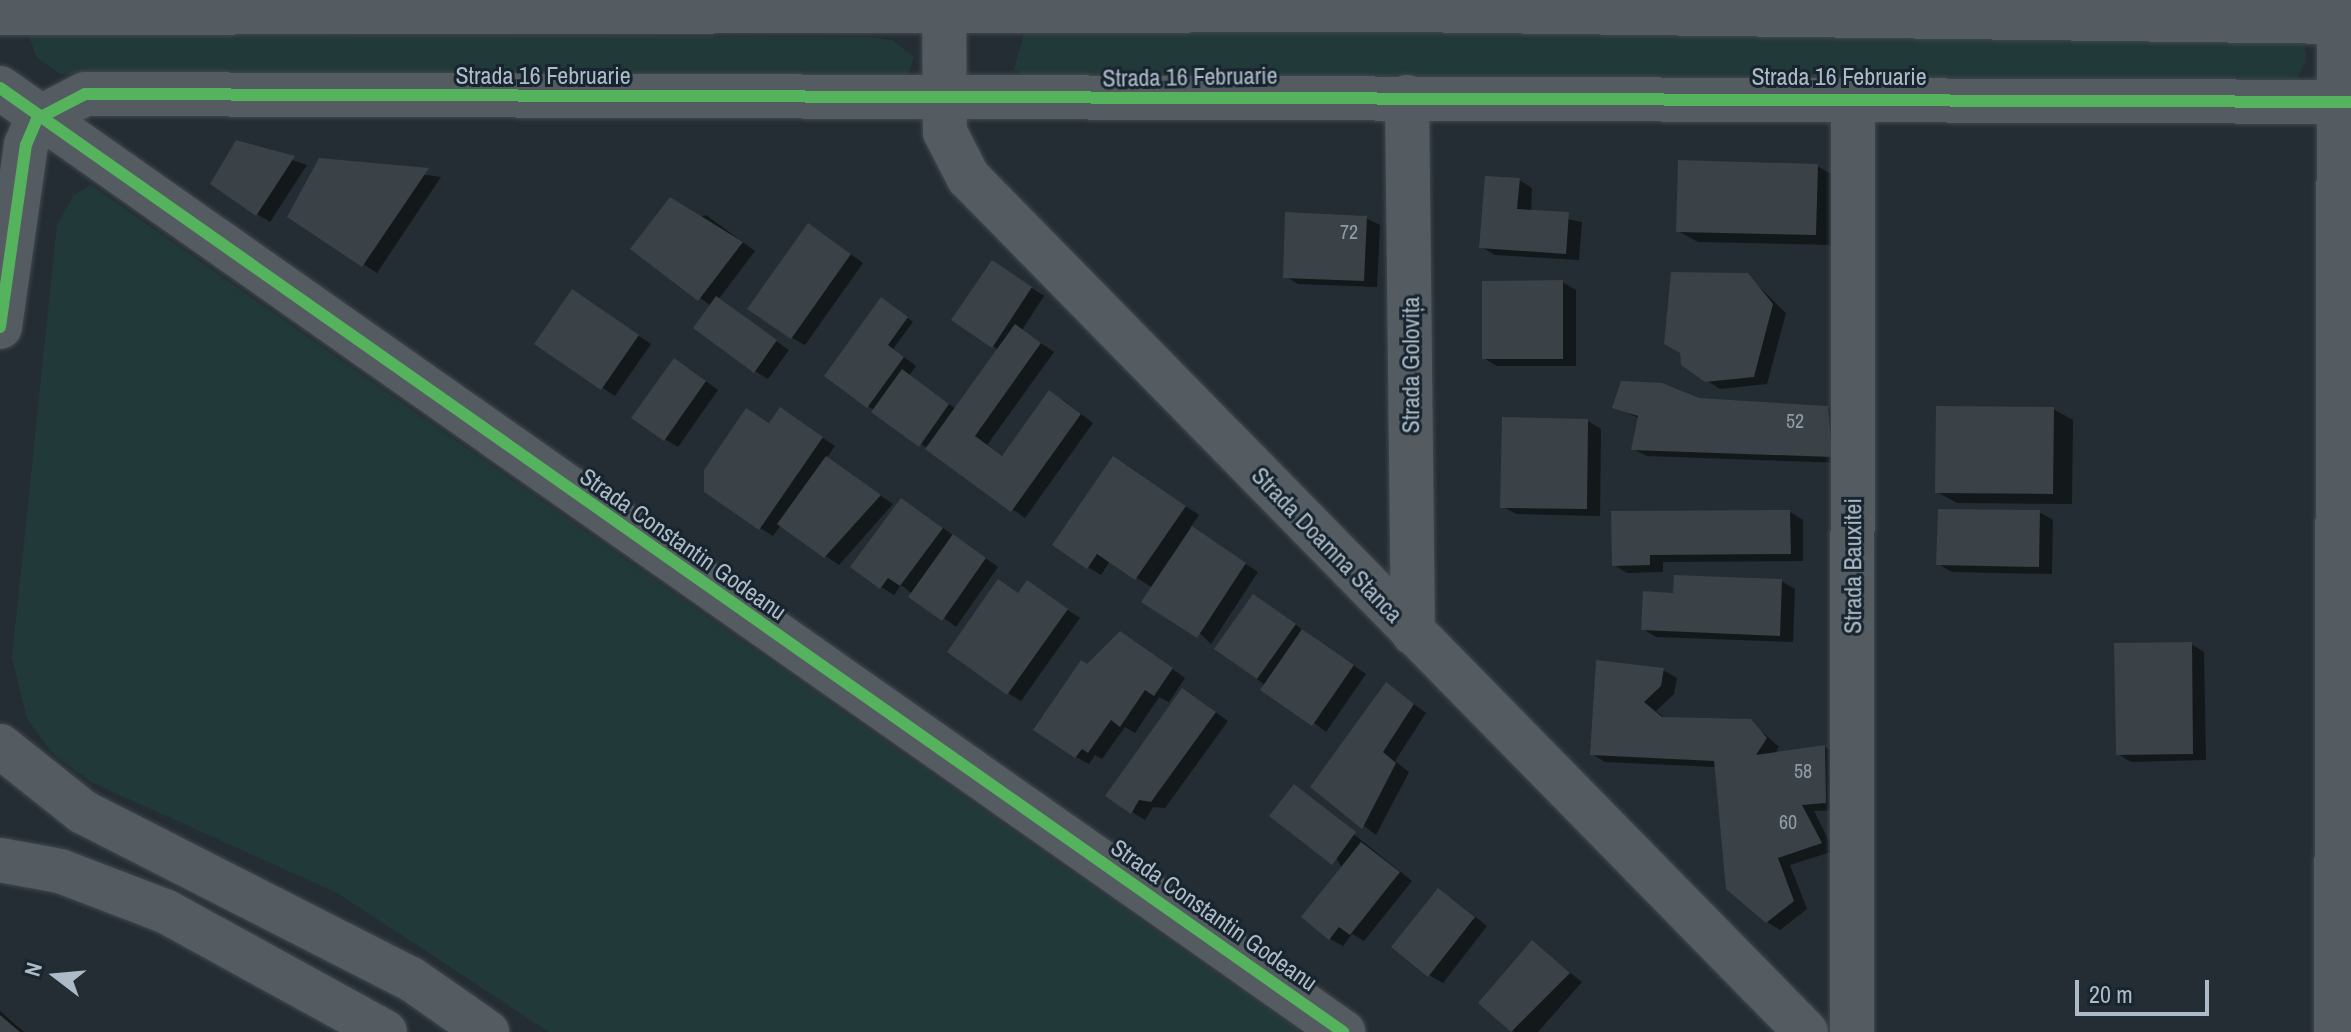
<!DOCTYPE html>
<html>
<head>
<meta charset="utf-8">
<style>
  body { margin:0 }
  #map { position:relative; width:2351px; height:1032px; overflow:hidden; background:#242d34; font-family:"Archivo Narrow",sans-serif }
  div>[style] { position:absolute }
  .green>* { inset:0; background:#213939 }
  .shadow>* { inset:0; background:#0007 }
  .building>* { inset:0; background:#3a4147 }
  .roads { filter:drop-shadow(0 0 2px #41474c) drop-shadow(0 0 2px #41474c) }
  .minor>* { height:44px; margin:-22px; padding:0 22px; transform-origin:22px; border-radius:22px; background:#545c62 }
  .cycleway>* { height:12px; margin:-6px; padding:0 6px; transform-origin:6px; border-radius:6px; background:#56b35d }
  span { translate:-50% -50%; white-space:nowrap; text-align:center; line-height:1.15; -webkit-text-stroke:6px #18252f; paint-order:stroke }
  .number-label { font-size:20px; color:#909ca7 }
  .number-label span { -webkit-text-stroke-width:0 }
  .street-label { font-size:24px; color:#acbbc7 }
  .north { position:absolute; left:16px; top:936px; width:80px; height:80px; -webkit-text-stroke:6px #18252f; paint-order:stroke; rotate:286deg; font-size:22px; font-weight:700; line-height:32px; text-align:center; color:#acbbc7 }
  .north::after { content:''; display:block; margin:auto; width:28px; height:36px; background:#acbbc7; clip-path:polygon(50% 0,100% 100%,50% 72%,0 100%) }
  .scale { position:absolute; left:2075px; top:980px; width:134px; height:36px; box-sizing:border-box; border:4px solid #acbbc7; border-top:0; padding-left:10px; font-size:24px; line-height:28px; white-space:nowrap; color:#acbbc7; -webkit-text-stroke:6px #18252f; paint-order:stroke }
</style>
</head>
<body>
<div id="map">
  <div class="green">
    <div style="clip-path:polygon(1025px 30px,2277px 32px,2305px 44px,2306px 61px,2297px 79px,2276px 82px,1039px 84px,1014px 69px)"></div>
    <div style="clip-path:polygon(28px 34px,871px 37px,892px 40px,914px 57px,907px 77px,885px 87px,60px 74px,37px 58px)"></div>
    <div style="clip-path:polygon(91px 185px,1300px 1032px,549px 1032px,339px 894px,91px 782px,54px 755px,27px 719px,12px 657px,57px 224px,74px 195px)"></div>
  </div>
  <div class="shadow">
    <div style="clip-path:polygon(237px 142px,307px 165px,270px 222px,257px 214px)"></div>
    <div style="clip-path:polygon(321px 161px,441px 177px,377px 273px,290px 216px)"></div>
    <div style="clip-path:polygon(1817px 166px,1837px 177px,1835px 245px,1698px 242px,1678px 231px)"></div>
    <div style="clip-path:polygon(1519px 180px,1532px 188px,1531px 212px,1582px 222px,1579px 260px,1495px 255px,1481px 247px)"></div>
    <div style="clip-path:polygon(706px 215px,755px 251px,718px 300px,789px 350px,768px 379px,755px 371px,711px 306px,633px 248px)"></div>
    <div style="clip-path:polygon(1366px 218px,1380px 225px,1377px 287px,1298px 284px,1285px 276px)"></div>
    <div style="clip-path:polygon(822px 233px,863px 263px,805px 345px,792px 338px)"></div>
    <div style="clip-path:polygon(1006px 271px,1044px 296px,1022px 330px,1054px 352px,987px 445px,1003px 457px,1063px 400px,1093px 423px,1025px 518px,868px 406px,887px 303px,913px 322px,893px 349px,916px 366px,909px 376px,956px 409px,999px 350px,993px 346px)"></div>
    <div style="clip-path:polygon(1747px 275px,1786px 313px,1767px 384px,1720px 389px,1706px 380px)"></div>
    <div style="clip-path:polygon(1562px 282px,1576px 290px,1576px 366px,1497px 366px,1484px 358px)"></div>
    <div style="clip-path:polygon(585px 300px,651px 344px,615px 396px,536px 343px)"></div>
    <div style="clip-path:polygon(688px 368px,718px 390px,678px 447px,665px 439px)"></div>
    <div style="clip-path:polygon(1699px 400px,1828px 408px,1841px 416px,1844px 463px,1647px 456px,1633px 449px,1639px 418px,1614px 407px)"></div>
    <div style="clip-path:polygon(2053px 409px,2073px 420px,2072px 504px,1957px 503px,1937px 492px)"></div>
    <div style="clip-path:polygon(793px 418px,835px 446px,826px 459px,893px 504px,839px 565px,781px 525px,773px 536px,760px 528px,770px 425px)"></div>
    <div style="clip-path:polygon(1588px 421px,1601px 429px,1600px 516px,1516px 514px,1502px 506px)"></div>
    <div style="clip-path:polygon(1127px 466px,1199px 515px,1190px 528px,1258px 572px,1211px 644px,1153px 588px,1110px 561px,1101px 575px,1088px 567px)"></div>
    <div style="clip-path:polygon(915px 508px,998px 567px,956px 627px,901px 585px,894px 595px,881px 587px)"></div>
    <div style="clip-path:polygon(1790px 512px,1803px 520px,1803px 561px,1663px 562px,1663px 572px,1627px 573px,1614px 565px)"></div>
    <div style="clip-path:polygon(2039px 512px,2053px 520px,2052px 574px,1952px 572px,1938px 564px)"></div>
    <div style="clip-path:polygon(1781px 581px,1795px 589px,1793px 642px,1656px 637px,1643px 629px,1675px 595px)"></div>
    <div style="clip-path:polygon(1039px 591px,1080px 618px,1021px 701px,1008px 693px)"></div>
    <div style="clip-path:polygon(1267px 605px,1366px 674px,1326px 732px,1217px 648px)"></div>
    <div style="clip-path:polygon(1134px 641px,1185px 678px,1169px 702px,1159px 697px,1135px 733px,1125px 727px,1102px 759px,1095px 755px,1089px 764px,1076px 757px)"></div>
    <div style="clip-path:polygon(2191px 644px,2204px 652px,2206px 760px,2131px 762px,2118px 754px)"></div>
    <div style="clip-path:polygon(1663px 670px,1677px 678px,1674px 694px,1656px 711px,1666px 719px,1750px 721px,1779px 747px,1775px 754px,1825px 747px,1838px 755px,1839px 810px,1814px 811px,1834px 851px,1790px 865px,1807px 909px,1780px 930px,1767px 922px,1716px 767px,1605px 762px,1592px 754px)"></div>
    <div style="clip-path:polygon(1386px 684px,1426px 713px,1395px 761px,1409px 772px,1376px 835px,1313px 787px)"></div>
    <div style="clip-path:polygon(1196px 698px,1228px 721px,1165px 808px,1153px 807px,1145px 820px,1132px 812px)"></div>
    <div style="clip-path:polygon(1295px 787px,1412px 881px,1364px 941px,1352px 934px,1343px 946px,1330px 939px,1342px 868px)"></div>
    <div style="clip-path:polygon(1451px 898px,1487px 926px,1443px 983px,1429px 975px)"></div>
    <div style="clip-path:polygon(1532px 943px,1582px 982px,1538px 1032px,1514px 1032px,1480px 1003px)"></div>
    <div style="clip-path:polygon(0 1011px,24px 1032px,0 1032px)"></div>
  </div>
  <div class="building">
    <div style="clip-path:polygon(236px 140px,295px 156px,256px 216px,210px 184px)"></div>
    <div style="clip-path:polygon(319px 158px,429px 168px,362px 267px,287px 217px)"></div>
    <div style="clip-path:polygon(1678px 160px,1818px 164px,1816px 235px,1676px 232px)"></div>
    <div style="clip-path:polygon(1485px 176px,1520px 178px,1517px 209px,1569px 212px,1566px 254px,1479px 248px)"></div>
    <div style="clip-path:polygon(670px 197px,743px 242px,698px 301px,630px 249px)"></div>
    <div style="clip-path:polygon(1285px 212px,1367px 216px,1364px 281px,1283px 278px)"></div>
    <div style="clip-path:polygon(808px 223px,851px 254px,791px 339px,747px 309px)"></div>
    <div style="clip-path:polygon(992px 260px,1032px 287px,992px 348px,951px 320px)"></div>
    <div style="clip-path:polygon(1671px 272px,1748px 273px,1773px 304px,1754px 377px,1705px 382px,1681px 365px,1680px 353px,1664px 344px)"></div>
    <div style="clip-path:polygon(1563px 280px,1563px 359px,1482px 359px,1482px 281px)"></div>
    <div style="clip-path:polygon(572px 289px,639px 335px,601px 390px,534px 344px)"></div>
    <div style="clip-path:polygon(716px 296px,777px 340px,754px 373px,693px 328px)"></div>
    <div style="clip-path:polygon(881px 297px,908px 317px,888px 345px,904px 357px,867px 408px,824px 376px)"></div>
    <div style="clip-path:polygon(1015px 324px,1041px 343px,975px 436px,1002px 456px,1049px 390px,1081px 414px,1011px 512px,925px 449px)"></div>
    <div style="clip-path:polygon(674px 358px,706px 381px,664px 441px,631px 418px)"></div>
    <div style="clip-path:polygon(902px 369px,949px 404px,919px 447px,871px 412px)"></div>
    <div style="clip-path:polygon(1621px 381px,1662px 383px,1699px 398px,1828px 406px,1832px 457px,1631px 450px,1638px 416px,1612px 408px)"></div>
    <div style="clip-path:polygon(1936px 406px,2054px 407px,2053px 494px,1935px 493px)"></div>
    <div style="clip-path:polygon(780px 407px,823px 437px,759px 530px,704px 492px,704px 470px,746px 408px,769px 423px)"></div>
    <div style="clip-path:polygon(1502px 417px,1588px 419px,1587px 509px,1500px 508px)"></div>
    <div style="clip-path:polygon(826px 456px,881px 495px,824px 558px,777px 524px)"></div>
    <div style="clip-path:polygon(1113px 456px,1186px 506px,1135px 580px,1097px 554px,1087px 569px,1052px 545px)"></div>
    <div style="clip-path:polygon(901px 498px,943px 528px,900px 586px,888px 578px,880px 589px,850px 567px)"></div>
    <div style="clip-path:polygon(1938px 509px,2040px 510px,2039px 567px,1936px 565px)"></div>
    <div style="clip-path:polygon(1790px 510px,1791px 554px,1650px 555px,1650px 565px,1612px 566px,1611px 511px)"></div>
    <div style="clip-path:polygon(1192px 526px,1246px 563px,1197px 638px,1141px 602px)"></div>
    <div style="clip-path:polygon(953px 534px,986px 558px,942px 621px,908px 597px)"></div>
    <div style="clip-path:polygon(1674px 575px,1782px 579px,1780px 636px,1641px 630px,1643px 591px,1673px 593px)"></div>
    <div style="clip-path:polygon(998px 579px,1018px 593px,1027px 580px,1068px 609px,1007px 695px,947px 652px)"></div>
    <div style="clip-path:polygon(1253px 594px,1296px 624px,1257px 679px,1214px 649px)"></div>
    <div style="clip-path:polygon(1302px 629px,1354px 665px,1312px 726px,1260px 690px)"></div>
    <div style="clip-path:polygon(1120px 631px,1173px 668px,1154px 696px,1145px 690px,1120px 727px,1111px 720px,1088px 753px,1082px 749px,1075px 758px,1033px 730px,1081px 660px,1087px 664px)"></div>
    <div style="clip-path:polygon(2192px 642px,2193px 754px,2116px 755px,2114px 643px)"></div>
    <div style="clip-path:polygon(1596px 660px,1664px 668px,1661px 686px,1644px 702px,1662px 717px,1751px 719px,1767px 738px,1756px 755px,1825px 745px,1826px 803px,1802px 805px,1822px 843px,1778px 858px,1794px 901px,1766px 923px,1726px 889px,1714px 761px,1590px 755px)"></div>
    <div style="clip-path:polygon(1386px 682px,1414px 704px,1383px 752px,1396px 763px,1362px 829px,1310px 787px)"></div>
    <div style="clip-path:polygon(1182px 688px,1216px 712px,1151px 802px,1139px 800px,1131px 814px,1105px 796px)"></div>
    <div style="clip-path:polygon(1294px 784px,1356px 832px,1332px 865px,1269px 816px)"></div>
    <div style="clip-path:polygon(1361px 842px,1400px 872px,1350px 935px,1339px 927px,1329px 940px,1301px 917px)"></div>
    <div style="clip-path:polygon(1438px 888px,1475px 917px,1428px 977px,1391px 947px)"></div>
    <div style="clip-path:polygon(1532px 940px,1570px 973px,1511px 1032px,1478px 1003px)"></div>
    <div style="clip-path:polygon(0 1015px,20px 1032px,0 1032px)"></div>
  </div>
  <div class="roads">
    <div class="minor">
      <div style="left:944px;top:0;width:132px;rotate:89.6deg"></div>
      <div style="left:945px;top:132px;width:51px;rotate:62.9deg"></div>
      <div style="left:968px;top:177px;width:1197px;rotate:45.58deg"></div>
      <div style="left:0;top:13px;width:1403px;rotate:-0.12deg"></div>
      <div style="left:1403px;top:10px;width:948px;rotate:0.73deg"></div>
      <div style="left:0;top:88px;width:1642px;rotate:35.1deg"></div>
      <div style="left:1407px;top:97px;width:536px;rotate:89.36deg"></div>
      <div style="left:0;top:327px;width:184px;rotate:-81.9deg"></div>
      <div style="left:26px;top:145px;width:28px;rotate:-67deg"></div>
      <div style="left:37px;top:119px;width:54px;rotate:-27.5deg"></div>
      <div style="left:85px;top:94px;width:2266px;rotate:0.2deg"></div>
      <div style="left:0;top:746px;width:106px;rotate:38.5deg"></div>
      <div style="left:83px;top:812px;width:368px;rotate:27deg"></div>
      <div style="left:411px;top:979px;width:93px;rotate:34.9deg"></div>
      <div style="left:0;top:860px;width:61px;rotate:10.4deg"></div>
      <div style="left:60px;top:871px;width:112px;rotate:20.9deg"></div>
      <div style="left:165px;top:911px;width:251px;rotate:28.8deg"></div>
      <div style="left:1852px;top:1032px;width:933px;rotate:-89.94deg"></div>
      <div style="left:2336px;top:1032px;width:1032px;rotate:-89.83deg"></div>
    </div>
  </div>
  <div class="cycleway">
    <div style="left:0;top:88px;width:1642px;rotate:35.1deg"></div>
    <div style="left:0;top:327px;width:184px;rotate:-81.9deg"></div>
    <div style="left:26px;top:145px;width:28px;rotate:-67deg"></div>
    <div style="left:37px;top:119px;width:54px;rotate:-27.5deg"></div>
    <div style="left:85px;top:94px;width:2266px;rotate:0.2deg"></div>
  </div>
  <div class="number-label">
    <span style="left:1349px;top:231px">72</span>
    <span style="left:1795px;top:420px">52</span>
    <span style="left:1803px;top:770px">58</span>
    <span style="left:1788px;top:821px">60</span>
  </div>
  <div class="street-label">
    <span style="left:543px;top:76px">Strada 16 Februarie</span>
    <span style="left:1190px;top:77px;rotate:-1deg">Strada 16 Februarie</span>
    <span style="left:1839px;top:77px">Strada 16 Februarie</span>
    <span style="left:1411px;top:365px;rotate:-90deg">Strada Golovița</span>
    <span style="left:683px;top:544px;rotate:35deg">Strada Constantin Godeanu</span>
    <span style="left:1327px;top:545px;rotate:46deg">Strada Doamna Stanca</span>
    <span style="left:1853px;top:566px;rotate:-90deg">Strada Bauxitei</span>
    <span style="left:1214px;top:915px;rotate:35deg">Strada Constantin Godeanu</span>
  </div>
  <div class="north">N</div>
  <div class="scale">20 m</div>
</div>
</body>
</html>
